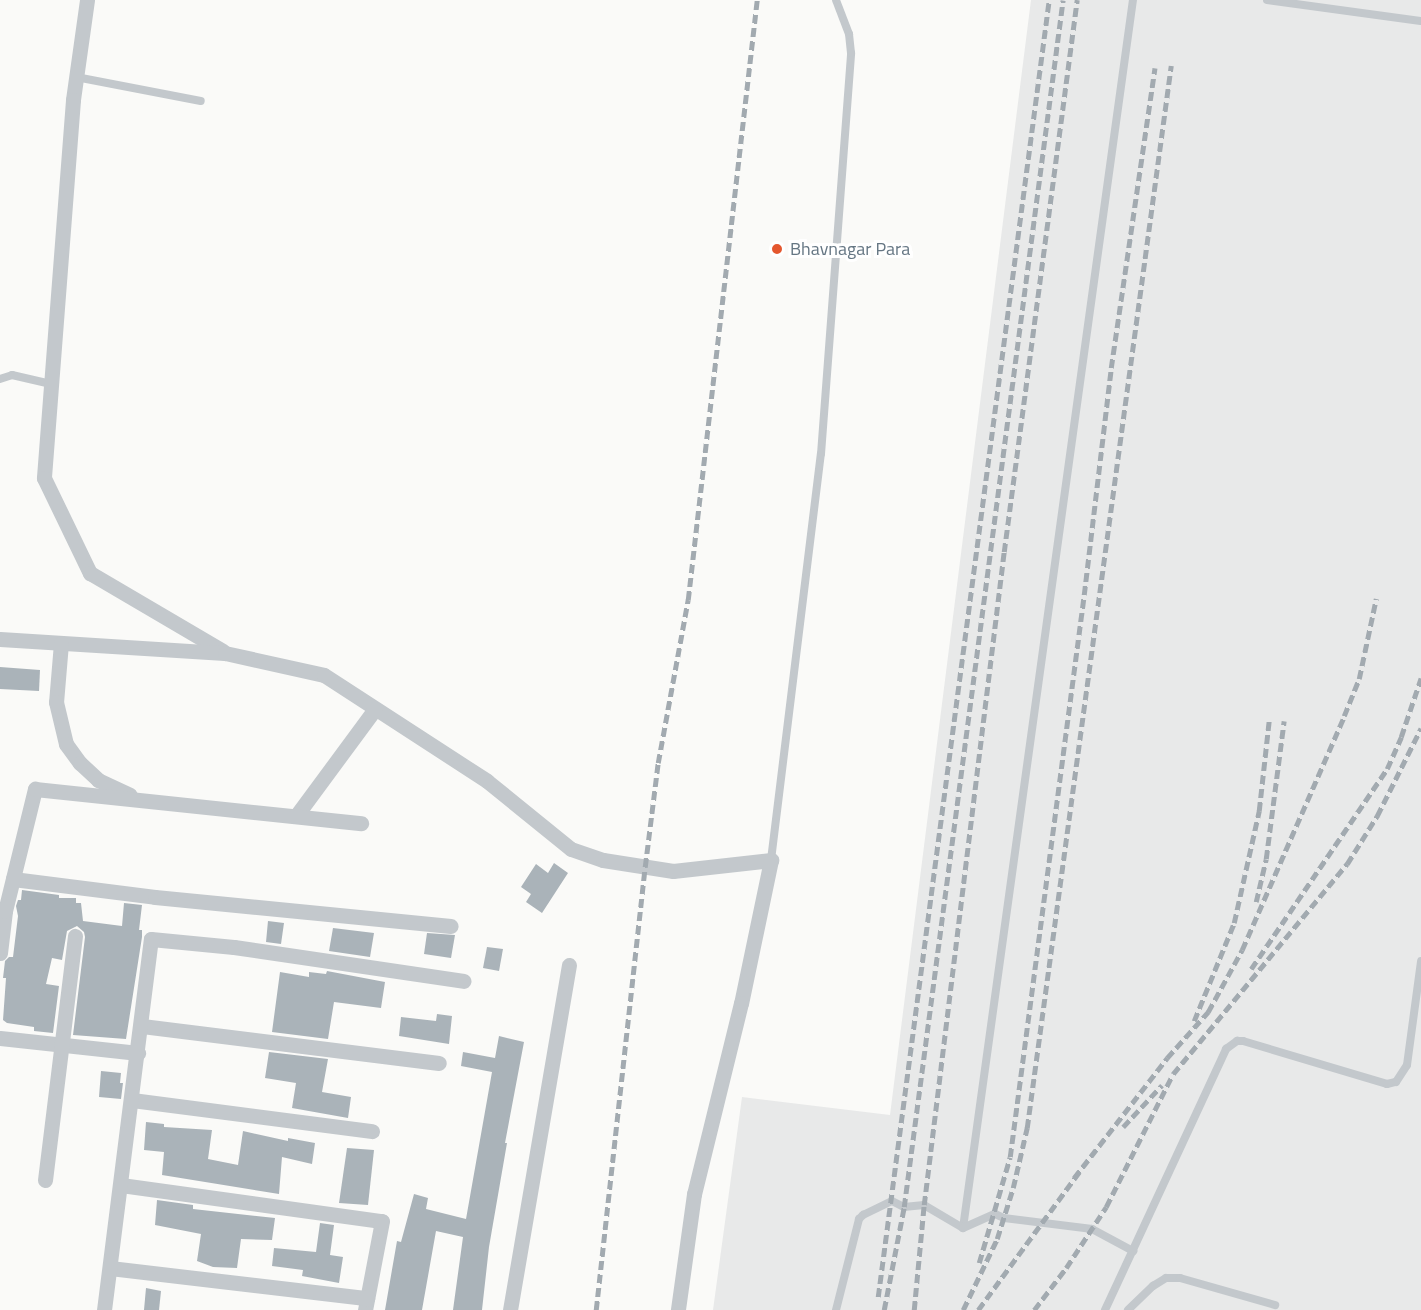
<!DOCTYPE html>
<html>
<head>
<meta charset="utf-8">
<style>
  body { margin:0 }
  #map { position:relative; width:1421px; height:1310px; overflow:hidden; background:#fafaf8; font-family:"Titillium Web",sans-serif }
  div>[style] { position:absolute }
  .built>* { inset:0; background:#e8e9e9 }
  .building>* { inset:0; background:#aab3b9 }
  .service>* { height:8px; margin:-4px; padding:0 4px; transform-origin:4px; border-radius:4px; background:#c3c8cc }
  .minor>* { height:15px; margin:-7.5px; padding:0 7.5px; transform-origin:7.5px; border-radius:7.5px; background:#c3c8cc }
  .rail>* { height:4.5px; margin-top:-2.25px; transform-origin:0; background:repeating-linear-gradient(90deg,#a2aab0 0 9px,transparent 0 13.5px) }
  .dots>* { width:16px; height:16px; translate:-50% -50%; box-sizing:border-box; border:3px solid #fff; border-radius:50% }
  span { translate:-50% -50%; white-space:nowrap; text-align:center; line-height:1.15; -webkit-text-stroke:6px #fff; paint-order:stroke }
  .poi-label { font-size:18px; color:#657683 }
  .left { translate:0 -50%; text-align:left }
</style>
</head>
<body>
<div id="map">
  <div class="built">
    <div style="clip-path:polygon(1031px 0,1421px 0,1421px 1310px,713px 1310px,742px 1097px,890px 1115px)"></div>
  </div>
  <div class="building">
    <div style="clip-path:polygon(0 667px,40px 670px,39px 691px,0 689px)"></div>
    <div style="clip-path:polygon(554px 863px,568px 873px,542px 913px,526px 902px,531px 894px,521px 887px,536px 864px,548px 873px)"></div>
    <div style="clip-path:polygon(22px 890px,59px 895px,59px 898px,76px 898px,76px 903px,81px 903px,83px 921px,122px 926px,124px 903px,142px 905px,139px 930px,142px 930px,142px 937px,126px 1039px,73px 1035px,85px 937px,84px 932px,77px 926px,67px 931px,62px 960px,52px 958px,46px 984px,59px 986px,53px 1033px,34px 1031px,34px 1027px,7px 1023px,3px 1020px,6px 978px,3px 978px,5px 961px,9px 957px,13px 957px,18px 916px,16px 906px,18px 900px,21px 900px)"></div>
    <div style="clip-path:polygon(268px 921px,284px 923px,281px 944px,266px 942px)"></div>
    <div style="clip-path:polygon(333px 928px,374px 933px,370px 957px,329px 951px)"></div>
    <div style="clip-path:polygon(427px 933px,455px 935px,451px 958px,424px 954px)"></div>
    <div style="clip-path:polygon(487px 947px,503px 949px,499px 971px,483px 968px)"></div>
    <div style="clip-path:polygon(327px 971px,385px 982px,381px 1008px,334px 1002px,328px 1039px,272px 1032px,280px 972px,309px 977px,309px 972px,326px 974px)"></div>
    <div style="clip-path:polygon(437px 1014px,452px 1016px,449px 1044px,399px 1036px,401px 1017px,436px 1021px)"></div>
    <div style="clip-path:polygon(499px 1036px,524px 1042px,505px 1143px,507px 1143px,489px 1247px,482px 1310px,453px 1310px,463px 1237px,436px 1231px,422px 1310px,385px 1310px,397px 1241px,401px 1242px,414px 1194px,428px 1198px,426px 1209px,466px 1219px,492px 1072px,461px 1066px,463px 1052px,495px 1058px)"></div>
    <div style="clip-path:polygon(269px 1052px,328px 1059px,322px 1092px,351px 1097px,348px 1118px,292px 1108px,296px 1083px,265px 1078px)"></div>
    <div style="clip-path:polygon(101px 1071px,121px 1073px,120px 1083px,123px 1083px,121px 1099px,99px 1097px)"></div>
    <div style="clip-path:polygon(146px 1122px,164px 1124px,164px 1127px,212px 1130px,208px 1159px,238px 1165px,243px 1131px,288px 1141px,288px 1138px,315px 1143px,312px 1164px,282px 1157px,279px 1194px,162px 1175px,164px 1152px,144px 1150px)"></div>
    <div style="clip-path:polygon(347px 1148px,374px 1150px,368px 1205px,339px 1203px)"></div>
    <div style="clip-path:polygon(157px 1200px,193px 1205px,193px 1209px,275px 1218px,272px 1240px,241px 1239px,237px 1268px,213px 1267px,197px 1261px,201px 1234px,155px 1225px)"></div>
    <div style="clip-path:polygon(320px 1223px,334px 1225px,330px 1255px,343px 1257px,339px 1283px,302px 1276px,303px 1270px,272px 1266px,274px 1248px,316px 1252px)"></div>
    <div style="clip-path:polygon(146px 1288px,161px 1291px,159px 1310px,144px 1310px)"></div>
  </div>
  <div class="service">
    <div style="left:1267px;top:0;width:155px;rotate:7.8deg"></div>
    <div style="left:76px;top:77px;width:127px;rotate:10.9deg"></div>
    <div style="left:0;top:379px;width:13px;rotate:-18deg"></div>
    <div style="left:12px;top:375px;width:40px;rotate:13deg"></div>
    <div style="left:771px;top:860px;width:409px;rotate:-83deg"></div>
    <div style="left:821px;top:454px;width:402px;rotate:-85.7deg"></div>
    <div style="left:851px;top:53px;width:19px;rotate:-96deg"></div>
    <div style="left:849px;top:34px;width:36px;rotate:-111deg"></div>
    <div style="left:963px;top:1228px;width:1240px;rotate:-82.12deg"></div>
    <div style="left:836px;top:1310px;width:94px;rotate:-75.8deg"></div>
    <div style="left:859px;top:1219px;width:6px;rotate:-45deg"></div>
    <div style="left:863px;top:1215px;width:32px;rotate:-26deg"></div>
    <div style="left:892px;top:1201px;width:13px;rotate:27deg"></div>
    <div style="left:904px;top:1207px;width:20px;rotate:-6deg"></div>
    <div style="left:924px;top:1205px;width:45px;rotate:30.5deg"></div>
    <div style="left:963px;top:1228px;width:35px;rotate:-24deg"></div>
    <div style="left:995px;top:1214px;width:10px;rotate:24deg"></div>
    <div style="left:1004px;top:1218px;width:89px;rotate:7.1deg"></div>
    <div style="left:1092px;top:1229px;width:47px;rotate:28.2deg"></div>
    <div style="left:1105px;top:1310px;width:288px;rotate:-65.1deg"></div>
    <div style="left:1226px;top:1049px;width:14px;rotate:-36deg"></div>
    <div style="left:1237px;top:1041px;width:6px"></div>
    <div style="left:1243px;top:1041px;width:150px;rotate:16.6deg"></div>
    <div style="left:1387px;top:1084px;width:9px;rotate:-13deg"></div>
    <div style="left:1396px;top:1082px;width:20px;rotate:-57deg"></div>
    <div style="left:1407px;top:1065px;width:105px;rotate:-82.3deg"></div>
    <div style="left:1128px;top:1310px;width:35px;rotate:-44deg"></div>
    <div style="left:1153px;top:1286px;width:15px;rotate:-32deg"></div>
    <div style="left:1166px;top:1278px;width:14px"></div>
    <div style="left:1180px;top:1278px;width:99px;rotate:15.9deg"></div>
  </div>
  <div class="minor">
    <div style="left:87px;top:0;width:101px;rotate:98deg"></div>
    <div style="left:73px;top:100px;width:379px;rotate:94.4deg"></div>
    <div style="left:44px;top:478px;width:106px;rotate:64.2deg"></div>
    <div style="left:90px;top:573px;width:154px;rotate:30.4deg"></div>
    <div style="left:0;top:639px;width:225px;rotate:3.6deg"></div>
    <div style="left:225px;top:653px;width:101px;rotate:12.5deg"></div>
    <div style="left:324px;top:675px;width:194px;rotate:33deg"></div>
    <div style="left:487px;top:781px;width:108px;rotate:39deg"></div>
    <div style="left:571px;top:849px;width:34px;rotate:19deg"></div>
    <div style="left:603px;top:860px;width:71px;rotate:8.9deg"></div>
    <div style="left:673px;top:871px;width:99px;rotate:-6.4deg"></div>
    <div style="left:771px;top:860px;width:146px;rotate:101.8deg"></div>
    <div style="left:741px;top:1003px;width:197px;rotate:103.8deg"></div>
    <div style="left:694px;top:1194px;width:117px;rotate:97.9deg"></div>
    <div style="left:61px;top:643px;width:59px;rotate:94.8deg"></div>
    <div style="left:56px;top:702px;width:43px;rotate:76.6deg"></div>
    <div style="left:66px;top:744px;width:24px;rotate:54deg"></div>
    <div style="left:80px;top:763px;width:25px;rotate:43deg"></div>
    <div style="left:98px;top:780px;width:35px;rotate:25deg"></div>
    <div style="left:296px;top:816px;width:133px;rotate:-53.6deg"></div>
    <div style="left:13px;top:879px;width:143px;rotate:7.2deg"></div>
    <div style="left:155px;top:897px;width:297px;rotate:5.6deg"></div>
    <div style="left:0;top:953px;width:42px;rotate:-83.2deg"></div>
    <div style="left:5px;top:911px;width:126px;rotate:-76.2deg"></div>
    <div style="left:35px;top:789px;width:328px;rotate:6deg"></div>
    <div style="left:142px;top:1026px;width:299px;rotate:7.1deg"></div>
    <div style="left:0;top:1038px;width:139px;rotate:6.2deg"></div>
    <div style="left:132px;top:1100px;width:242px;rotate:7.4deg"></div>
    <div style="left:45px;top:1180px;width:246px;rotate:-83deg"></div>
    <div style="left:121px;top:1185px;width:263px;rotate:7.9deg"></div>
    <div style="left:382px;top:1221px;width:91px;rotate:100.8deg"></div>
    <div style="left:110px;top:1268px;width:259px;rotate:6.7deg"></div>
    <div style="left:104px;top:1310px;width:374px;rotate:-82.8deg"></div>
    <div style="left:151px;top:939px;width:83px;rotate:5.5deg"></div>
    <div style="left:234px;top:947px;width:232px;rotate:8.4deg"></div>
    <div style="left:510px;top:1310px;width:350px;rotate:-80.3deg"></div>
  </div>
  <div class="rail">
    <div style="left:1256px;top:902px;width:44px;rotate:-76.9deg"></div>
    <div style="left:1266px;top:859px;width:139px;rotate:-82.6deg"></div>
    <div style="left:1251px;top:969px;width:242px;rotate:-55.8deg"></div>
    <div style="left:1387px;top:769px;width:35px;rotate:-66deg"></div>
    <div style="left:1401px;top:737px;width:62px;rotate:-71.3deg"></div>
    <div style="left:1194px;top:1021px;width:106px;rotate:-67.8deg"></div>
    <div style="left:1234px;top:923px;width:115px;rotate:-77.4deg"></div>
    <div style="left:1259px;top:811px;width:92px;rotate:-83.7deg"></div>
    <div style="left:1123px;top:1127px;width:57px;rotate:-47.1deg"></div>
    <div style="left:1074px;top:1178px;width:152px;rotate:-52.2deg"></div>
    <div style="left:1167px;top:1058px;width:62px;rotate:-48.3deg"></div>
    <div style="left:1208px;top:1012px;width:71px;rotate:-61.3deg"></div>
    <div style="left:1242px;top:950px;width:255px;rotate:-66.4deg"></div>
    <div style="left:1344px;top:716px;width:40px;rotate:-68deg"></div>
    <div style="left:1359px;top:679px;width:82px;rotate:-78deg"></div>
    <div style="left:979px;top:1263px;width:110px;rotate:-73.7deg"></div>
    <div style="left:1010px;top:1157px;width:567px;rotate:-82.5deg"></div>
    <div style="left:1084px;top:595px;width:229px;rotate:-83.2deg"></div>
    <div style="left:1111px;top:368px;width:303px;rotate:-81.7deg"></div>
    <div style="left:878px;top:1297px;width:1308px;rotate:-82.49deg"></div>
    <div style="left:596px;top:1310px;width:446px;rotate:-83.7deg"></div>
    <div style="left:645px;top:867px;width:105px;rotate:-82.9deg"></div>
    <div style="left:658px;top:763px;width:166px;rotate:-79.6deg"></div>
    <div style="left:688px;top:600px;width:604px;rotate:-83.44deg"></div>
    <div style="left:884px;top:1310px;width:105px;rotate:-79deg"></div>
    <div style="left:904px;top:1207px;width:1217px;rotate:-82.5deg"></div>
    <div style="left:914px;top:1310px;width:105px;rotate:-84.6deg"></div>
    <div style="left:924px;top:1205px;width:658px;rotate:-83.02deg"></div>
    <div style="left:1004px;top:552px;width:557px;rotate:-82.47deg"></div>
    <div style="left:963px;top:1310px;width:79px;rotate:-64.4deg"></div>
    <div style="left:997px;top:1239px;width:53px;rotate:-72.6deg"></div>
    <div style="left:1013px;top:1188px;width:62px;rotate:-76.9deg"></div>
    <div style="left:1027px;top:1128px;width:1072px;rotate:-82.28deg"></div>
    <div style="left:978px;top:1310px;width:171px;rotate:-53.8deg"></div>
    <div style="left:1034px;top:1310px;width:53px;rotate:-52.7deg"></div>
    <div style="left:1066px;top:1268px;width:73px;rotate:-56.7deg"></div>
    <div style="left:1106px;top:1207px;width:149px;rotate:-63.3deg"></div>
    <div style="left:1173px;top:1074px;width:273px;rotate:-50.4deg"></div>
    <div style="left:1347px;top:864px;width:57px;rotate:-58deg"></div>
    <div style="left:1377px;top:816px;width:98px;rotate:-63.4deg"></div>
  </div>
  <div class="dots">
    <div style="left:777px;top:249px;background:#e4572e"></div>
  </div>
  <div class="poi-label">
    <span class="left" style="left:790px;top:249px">Bhavnagar Para</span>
  </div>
</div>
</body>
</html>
